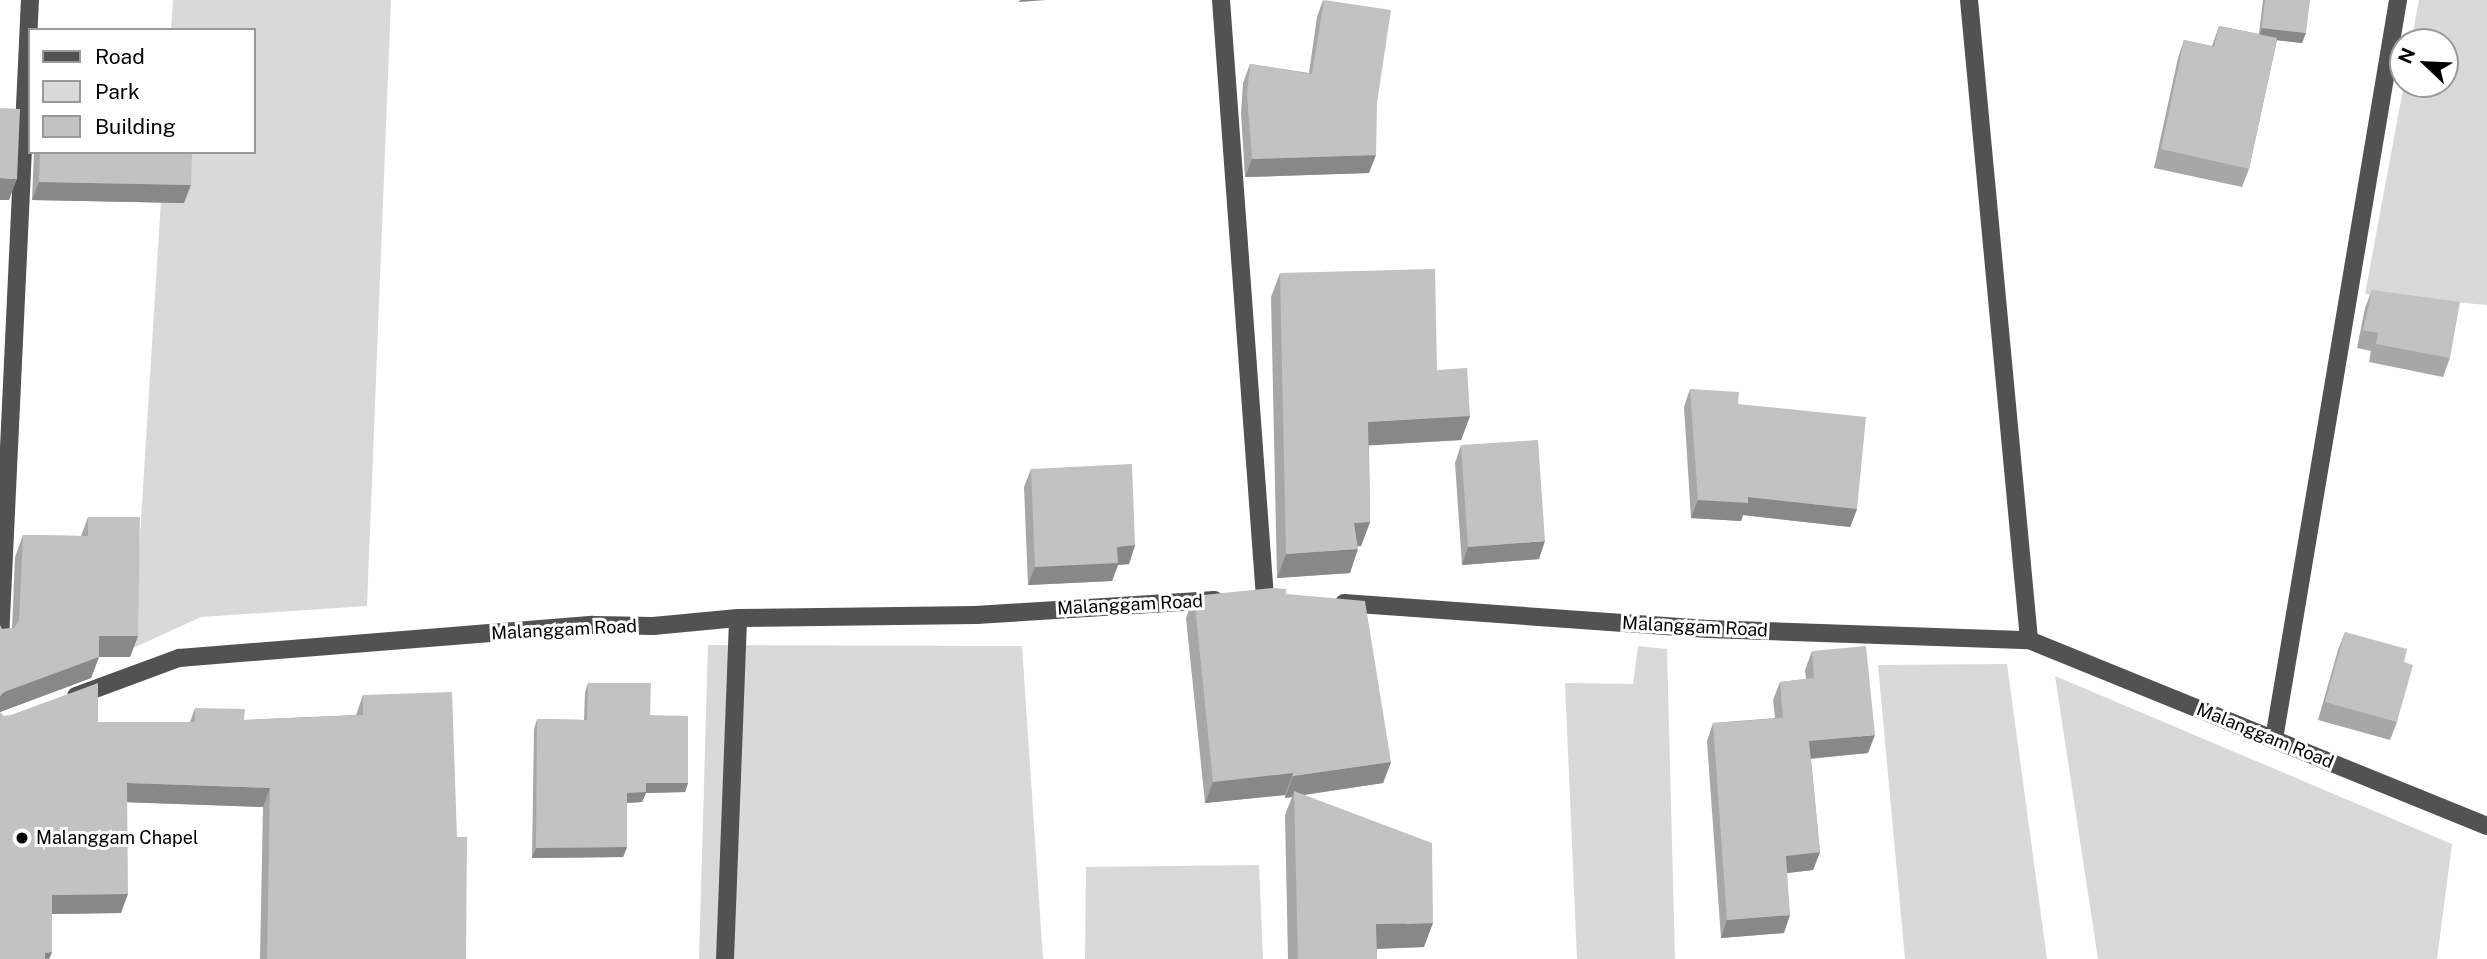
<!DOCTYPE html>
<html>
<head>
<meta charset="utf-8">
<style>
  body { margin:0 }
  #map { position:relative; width:2487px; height:959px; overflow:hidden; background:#fff; font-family:"Public Sans",sans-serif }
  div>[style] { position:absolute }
  .green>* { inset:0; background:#d9d9d9 }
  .minor>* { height:18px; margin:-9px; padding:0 9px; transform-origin:9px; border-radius:9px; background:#525252 }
  .wall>* { inset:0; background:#a7a7a7 }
  .shaded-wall>* { inset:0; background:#888 }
  .building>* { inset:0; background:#c2c2c2 }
  .dots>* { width:19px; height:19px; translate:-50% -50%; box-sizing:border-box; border:4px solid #fff; border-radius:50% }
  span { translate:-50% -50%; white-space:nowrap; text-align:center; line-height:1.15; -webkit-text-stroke:6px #fff; paint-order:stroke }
  .street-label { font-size:18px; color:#000 }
  .poi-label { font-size:18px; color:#000 }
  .left { translate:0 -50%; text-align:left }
  .legend { position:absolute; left:28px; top:28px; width:228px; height:126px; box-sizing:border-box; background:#fff; border:2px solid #999; margin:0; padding:9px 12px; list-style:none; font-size:21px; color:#000 }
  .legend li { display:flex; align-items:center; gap:14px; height:35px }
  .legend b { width:35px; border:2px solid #999 }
  .north { position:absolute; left:2389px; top:28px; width:70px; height:70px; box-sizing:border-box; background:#fff; border:2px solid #999; border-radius:50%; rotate:293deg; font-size:19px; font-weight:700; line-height:28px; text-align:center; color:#000 }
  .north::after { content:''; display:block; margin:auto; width:24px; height:32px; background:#000; clip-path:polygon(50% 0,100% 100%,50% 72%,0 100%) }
</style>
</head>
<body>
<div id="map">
  <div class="green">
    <i style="clip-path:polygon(173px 0,391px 0,367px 606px,201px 617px,133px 648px,164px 152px,254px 152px,254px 30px,171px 30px)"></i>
    <i style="clip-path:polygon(2419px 0,2487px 0,2487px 305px,2365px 294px,2404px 84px,2445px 84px,2445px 42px,2411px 42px)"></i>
    <i style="clip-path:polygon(708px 645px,1022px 646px,1043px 959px,699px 959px)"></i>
    <i style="clip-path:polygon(1638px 646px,1667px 649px,1675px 959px,1577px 959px,1565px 683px,1633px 684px)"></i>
    <i style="clip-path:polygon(2007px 664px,2047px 959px,1905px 959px,1878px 665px)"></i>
    <i style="clip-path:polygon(2055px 676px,2452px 844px,2437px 959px,2098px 959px)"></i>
    <i style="clip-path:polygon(1259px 865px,1263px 959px,1085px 959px,1086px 867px)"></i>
  </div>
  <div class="minor">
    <i style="left:1221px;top:0;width:600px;rotate:85.79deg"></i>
    <i style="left:1969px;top:0;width:643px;rotate:84.64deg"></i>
    <i style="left:1344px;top:603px;width:365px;rotate:4.1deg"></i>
    <i style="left:1708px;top:629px;width:321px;rotate:2deg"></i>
    <i style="left:2029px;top:640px;width:494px;rotate:22.1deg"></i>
    <i style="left:0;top:640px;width:641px;rotate:-87.32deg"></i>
    <i style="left:76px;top:696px;width:110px;rotate:-20.3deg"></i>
    <i style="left:179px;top:658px;width:415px;rotate:-4.6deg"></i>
    <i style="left:593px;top:625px;width:60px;rotate:1deg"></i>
    <i style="left:653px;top:626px;width:85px;rotate:-5.4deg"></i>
    <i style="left:738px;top:618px;width:238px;rotate:-0.7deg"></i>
    <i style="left:976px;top:615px;width:239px;rotate:-3.6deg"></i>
    <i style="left:2274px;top:739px;width:749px;rotate:-80.47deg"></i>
    <i style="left:725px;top:959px;width:341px;rotate:-87.8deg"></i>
  </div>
  <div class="wall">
    <i style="clip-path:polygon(1323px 0,1377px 103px,1369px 173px,1245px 177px,1241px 113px,1243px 83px,1250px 64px,1309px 73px,1317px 17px)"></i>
    <i style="clip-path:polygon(2263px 0,2310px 0,2302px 43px,2277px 40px,2249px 169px,2242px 187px,2154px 168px,2178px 58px,2184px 40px,2212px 46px,2219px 26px,2259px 34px)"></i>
    <i style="clip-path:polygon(34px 152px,192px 152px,184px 203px,32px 200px)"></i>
    <i style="clip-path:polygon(1280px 273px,1437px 370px,1470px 416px,1461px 440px,1369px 445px,1370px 522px,1361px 546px,1358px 546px,1350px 573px,1277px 578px,1271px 297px)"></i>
    <i style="clip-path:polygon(2372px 290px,2450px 358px,2443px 377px,2369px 362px,2371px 351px,2357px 348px,2365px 308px)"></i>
    <i style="clip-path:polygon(1690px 389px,1738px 404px,1857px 509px,1850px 527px,1743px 515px,1741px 521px,1691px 518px,1684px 407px)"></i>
    <i style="clip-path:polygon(1461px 445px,1539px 559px,1462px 565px,1455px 463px)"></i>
    <i style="clip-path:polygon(1031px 469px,1135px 545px,1129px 564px,1118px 565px,1112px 581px,1028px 585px,1024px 487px)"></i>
    <i style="clip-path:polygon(88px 517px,138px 636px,130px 657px,99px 657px,91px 678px,0 712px,2px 629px,12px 628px,15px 557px,23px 535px,81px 536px)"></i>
    <i style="clip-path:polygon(1286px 594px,1391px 762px,1383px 783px,1305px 795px,1424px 947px,1377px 949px,1377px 959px,1288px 959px,1285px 815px,1292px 797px,1285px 798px,1285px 795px,1205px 803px,1186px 618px,1194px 596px)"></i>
    <i style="clip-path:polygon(2345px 632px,2404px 662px,2397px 722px,2390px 740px,2318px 720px,2338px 650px)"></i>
    <i style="clip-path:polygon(1812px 651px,1868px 753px,1811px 759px,1820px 852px,1813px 870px,1787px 873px,1784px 933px,1721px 938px,1707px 741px,1713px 723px,1775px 718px,1773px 700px,1780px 682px,1806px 679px,1805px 670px)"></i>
    <i style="clip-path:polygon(588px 683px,650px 715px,688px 783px,685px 792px,646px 793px,642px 802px,627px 803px,627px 847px,623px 857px,532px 858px,534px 729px,537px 719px,584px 720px,585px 692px)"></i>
    <i style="clip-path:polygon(363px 695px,457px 837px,466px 959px,260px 959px,263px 807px,127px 802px,121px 913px,52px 914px,52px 952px,49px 959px,0 959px,4px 716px,98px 722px,190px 722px,195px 708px,244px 720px,356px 715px)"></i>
  </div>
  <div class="shaded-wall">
    <i style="clip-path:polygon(1020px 0,1046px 0,1019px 2px)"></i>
    <i style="clip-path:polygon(2262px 28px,2306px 33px,2302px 43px,2258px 38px)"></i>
    <i style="clip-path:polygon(1376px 155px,1369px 173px,1245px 177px,1252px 159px)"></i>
    <i style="clip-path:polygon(0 178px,17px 179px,9px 200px,0 200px)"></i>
    <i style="clip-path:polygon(39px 182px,191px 185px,184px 203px,32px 200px)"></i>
    <i style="clip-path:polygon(1470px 416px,1461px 440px,1360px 446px,1368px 422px)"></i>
    <i style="clip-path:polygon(1748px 497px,1857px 509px,1850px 527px,1743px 515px,1741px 521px,1691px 518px,1698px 500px)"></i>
    <i style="clip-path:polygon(1370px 522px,1361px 546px,1346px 547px,1354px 523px)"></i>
    <i style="clip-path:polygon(1545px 541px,1539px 559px,1462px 565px,1468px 547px)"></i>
    <i style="clip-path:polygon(1135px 545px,1129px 564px,1118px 565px,1112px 581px,1028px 585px,1035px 567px,1117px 547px)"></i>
    <i style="clip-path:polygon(1358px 549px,1350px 573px,1277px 578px,1286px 554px)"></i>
    <i style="clip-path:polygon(99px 636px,138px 636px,130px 657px,99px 657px,91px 678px,0 712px,0 696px,4px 692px)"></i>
    <i style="clip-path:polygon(1875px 735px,1868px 753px,1802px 759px,1809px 741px)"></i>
    <i style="clip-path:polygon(1391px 762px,1383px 783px,1294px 796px,1294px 791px,1292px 797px,1285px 798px,1293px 776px)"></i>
    <i style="clip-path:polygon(1293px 773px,1285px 795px,1205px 803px,1213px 782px)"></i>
    <i style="clip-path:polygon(127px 783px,270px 788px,263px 807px,120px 802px)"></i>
    <i style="clip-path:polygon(646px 783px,688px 783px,685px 792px,646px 793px,642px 802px,623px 803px,627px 793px)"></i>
    <i style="clip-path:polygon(627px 847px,623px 857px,532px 858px,536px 848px)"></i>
    <i style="clip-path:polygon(1820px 852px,1813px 870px,1779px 874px,1786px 856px)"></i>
    <i style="clip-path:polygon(128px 894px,121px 913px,45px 914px,52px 895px)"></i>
    <i style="clip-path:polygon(1790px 915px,1784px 933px,1721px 938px,1727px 920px)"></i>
    <i style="clip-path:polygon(1433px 923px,1424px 947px,1367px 949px,1376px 924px)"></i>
    <i style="clip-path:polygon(52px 952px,49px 959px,43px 959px,45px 953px)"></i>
  </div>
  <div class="building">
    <i style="clip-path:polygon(1324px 0,1391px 10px,1377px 103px,1376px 155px,1252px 159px,1247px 95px,1250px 64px,1312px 74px)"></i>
    <i style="clip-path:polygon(2265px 0,2310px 0,2306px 33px,2262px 28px)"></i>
    <i style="clip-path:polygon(2219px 26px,2277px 38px,2249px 169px,2161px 149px,2184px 40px,2214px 47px)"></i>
    <i style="clip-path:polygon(0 108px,20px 109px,17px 179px,0 178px)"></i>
    <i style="clip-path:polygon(40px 152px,192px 152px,191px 185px,39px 182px)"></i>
    <i style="clip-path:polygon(1435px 269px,1437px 370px,1467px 368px,1470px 416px,1368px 422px,1370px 522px,1354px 523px,1358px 549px,1286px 554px,1280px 273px)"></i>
    <i style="clip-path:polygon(2372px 290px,2460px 302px,2450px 358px,2376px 344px,2378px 333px,2363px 330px)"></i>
    <i style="clip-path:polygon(1690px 389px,1739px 392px,1738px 404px,1866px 417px,1857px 509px,1748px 497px,1748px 503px,1698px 500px)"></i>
    <i style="clip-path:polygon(1538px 440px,1545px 541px,1468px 547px,1461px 445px)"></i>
    <i style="clip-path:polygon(1132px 464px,1135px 545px,1117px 547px,1118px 563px,1035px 567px,1031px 469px)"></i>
    <i style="clip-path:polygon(88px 517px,140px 517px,138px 636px,99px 636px,99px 657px,4px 692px,0 696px,0 625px,2px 629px,14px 628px,19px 620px,23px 535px,88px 536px)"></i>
    <i style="clip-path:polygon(1273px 588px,1286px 589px,1286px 594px,1365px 601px,1391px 762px,1293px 776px,1293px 773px,1213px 782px,1194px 596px)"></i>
    <i style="clip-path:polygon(2345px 632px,2407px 649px,2404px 662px,2413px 665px,2397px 722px,2325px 702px)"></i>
    <i style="clip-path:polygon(1866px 646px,1875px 735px,1809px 741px,1820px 852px,1786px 856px,1790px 915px,1727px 920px,1713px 723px,1783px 718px,1780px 682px,1814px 678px,1812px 651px)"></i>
    <i style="clip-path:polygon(98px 683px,98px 722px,195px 722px,195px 708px,245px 709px,244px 720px,363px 715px,363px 695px,452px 692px,457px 837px,467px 837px,466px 959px,267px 959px,270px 788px,127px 783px,128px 894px,52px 895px,52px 952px,45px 953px,45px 959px,0 959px,0 712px,4px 716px,11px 715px)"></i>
    <i style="clip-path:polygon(588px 683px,651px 683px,650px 715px,688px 716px,688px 783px,646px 783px,646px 792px,627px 793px,627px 847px,536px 848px,537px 719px,587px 720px)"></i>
    <i style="clip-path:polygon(1294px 791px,1432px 843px,1433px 923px,1376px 924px,1377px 959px,1298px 959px)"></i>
  </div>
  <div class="dots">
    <i style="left:22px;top:838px;background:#000"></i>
  </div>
  <div class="street-label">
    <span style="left:1130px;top:605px;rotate:-3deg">Malanggam Road</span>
    <span style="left:1695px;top:627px;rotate:3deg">Malanggam Road</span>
    <span style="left:564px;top:630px;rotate:-3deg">Malanggam Road</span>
    <span style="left:2265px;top:736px;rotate:22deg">Malanggam Road</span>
  </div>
  <div class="poi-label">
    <span class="left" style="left:36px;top:838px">Malanggam Chapel</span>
  </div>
  <ul class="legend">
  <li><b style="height:9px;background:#525252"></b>Road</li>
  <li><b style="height:19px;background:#d9d9d9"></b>Park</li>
  <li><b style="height:19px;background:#c2c2c2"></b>Building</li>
  </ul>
  <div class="north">N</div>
</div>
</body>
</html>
